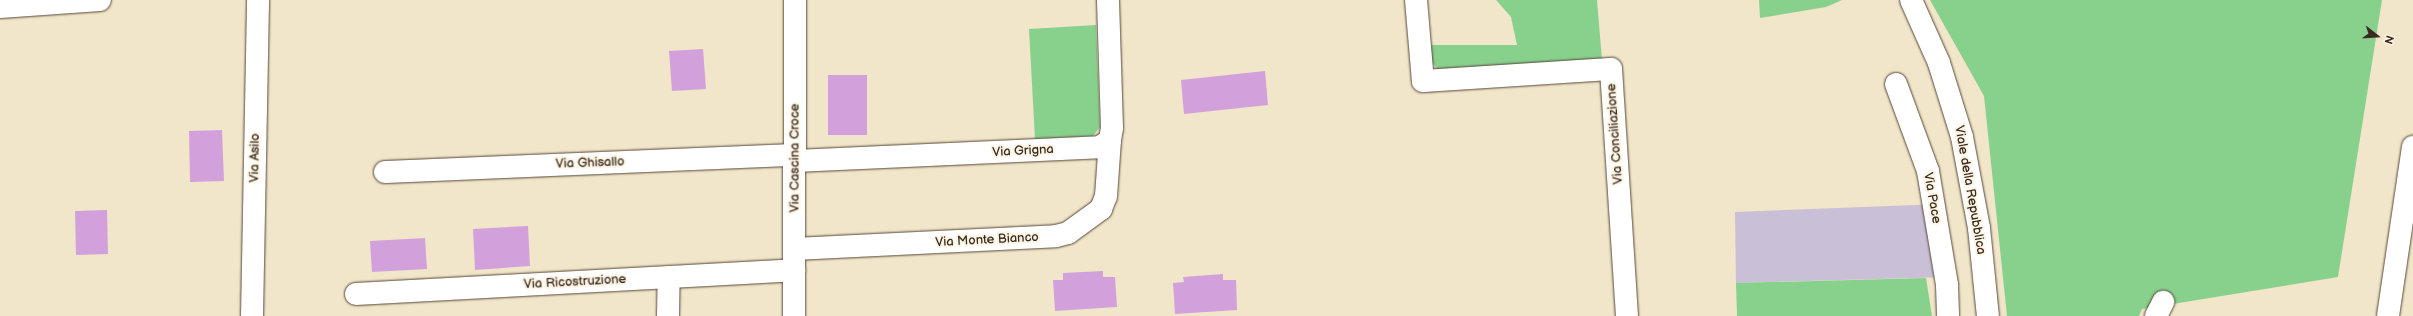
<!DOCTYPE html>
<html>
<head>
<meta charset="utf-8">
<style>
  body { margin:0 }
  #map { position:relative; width:2413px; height:316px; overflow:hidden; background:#f1e6c9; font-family:"Balsamiq Sans",sans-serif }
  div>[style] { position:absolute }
  .industrial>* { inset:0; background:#c9bfd7 }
  .green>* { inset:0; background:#88d18d }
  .building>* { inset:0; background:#d2a1db }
  .roads { filter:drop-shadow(0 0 1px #564638) drop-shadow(0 0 1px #564638) }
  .minor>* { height:22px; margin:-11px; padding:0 11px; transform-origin:11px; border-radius:11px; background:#fff }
  .highway>* { height:22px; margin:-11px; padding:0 11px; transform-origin:11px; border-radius:11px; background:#fff }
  span { translate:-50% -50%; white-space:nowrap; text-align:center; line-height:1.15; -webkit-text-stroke:4px #fcf5e5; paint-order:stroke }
  .street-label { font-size:13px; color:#3b2a1e }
  .north { position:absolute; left:2357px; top:16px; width:40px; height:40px; -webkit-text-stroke:3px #fcf5e5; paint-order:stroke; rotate:107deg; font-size:11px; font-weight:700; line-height:16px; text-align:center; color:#3b2a1e }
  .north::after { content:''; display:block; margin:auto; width:14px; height:18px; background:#3b2a1e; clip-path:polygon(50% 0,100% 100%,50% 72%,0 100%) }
</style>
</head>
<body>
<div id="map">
  <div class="industrial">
    <i style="clip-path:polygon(1942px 204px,1950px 277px,1736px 283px,1735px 212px)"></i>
  </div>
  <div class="green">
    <i style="clip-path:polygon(1496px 0,1597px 0,1602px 60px,1437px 69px,1432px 62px,1431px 45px,1517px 45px,1511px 17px)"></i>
    <i style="clip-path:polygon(1759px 0,1842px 0,1826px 7px,1760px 18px)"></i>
    <i style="clip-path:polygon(1930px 0,2382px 0,2338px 277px,2142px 309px,2139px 316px,2007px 316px,1984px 96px)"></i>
    <i style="clip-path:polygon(1096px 25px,1100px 127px,1093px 136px,1035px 139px,1029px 29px)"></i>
    <i style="clip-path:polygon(1926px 278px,1932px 316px,1737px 316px,1736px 283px)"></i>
  </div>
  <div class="building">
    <i style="clip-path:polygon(703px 49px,706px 89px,672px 91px,669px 51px)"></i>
    <i style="clip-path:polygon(1265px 71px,1268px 105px,1184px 114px,1181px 80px)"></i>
    <i style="clip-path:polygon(828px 75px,867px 75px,867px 135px,828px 135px)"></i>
    <i style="clip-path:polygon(222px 130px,224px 181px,190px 182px,189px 131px)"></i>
    <i style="clip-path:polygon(107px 210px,108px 254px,76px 255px,75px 211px)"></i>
    <i style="clip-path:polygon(528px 226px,530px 266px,475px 270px,473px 229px)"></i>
    <i style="clip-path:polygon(425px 238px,427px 269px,372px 272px,370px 241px)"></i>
    <i style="clip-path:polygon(1103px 271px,1103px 277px,1115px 277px,1117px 307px,1055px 311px,1053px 280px,1063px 280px,1063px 273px)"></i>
    <i style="clip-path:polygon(1223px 274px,1223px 280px,1236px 280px,1237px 310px,1175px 314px,1173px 283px,1184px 282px,1183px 277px)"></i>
  </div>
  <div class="roads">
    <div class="minor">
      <i style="left:1416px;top:0;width:81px;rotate:85.1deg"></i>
      <i style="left:1423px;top:81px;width:188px;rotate:-3.7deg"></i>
      <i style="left:1611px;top:69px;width:248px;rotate:86.3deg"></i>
      <i style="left:1911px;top:0;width:69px;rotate:66deg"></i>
      <i style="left:1939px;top:63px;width:77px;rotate:72.7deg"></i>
      <i style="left:1962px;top:137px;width:93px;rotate:79.4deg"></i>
      <i style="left:1979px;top:228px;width:88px;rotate:84.2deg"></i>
      <i style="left:0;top:7px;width:100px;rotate:-4deg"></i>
      <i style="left:1896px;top:84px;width:93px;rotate:69.8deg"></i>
      <i style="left:1928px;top:171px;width:116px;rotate:80.5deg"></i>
      <i style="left:1947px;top:285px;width:31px;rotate:88deg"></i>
      <i style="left:795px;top:161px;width:305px;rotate:-2.6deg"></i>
      <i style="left:1100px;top:147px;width:12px;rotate:-35deg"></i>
      <i style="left:1110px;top:140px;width:12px;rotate:-81deg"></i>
      <i style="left:1112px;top:128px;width:128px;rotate:-91.8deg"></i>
      <i style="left:385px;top:172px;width:410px;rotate:-2.4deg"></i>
      <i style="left:794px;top:249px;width:262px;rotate:-2.8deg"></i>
      <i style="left:1056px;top:236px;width:12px;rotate:-14deg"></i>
      <i style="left:1068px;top:233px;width:41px;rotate:-36deg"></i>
      <i style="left:1101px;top:209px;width:14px;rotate:-69deg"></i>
      <i style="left:1106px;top:196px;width:56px;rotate:-85.9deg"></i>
      <i style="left:356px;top:294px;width:439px;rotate:-3.1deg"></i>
      <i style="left:252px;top:316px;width:316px;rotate:-88.9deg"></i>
      <i style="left:668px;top:316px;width:39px;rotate:-89deg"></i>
      <i style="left:794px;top:316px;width:316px;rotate:-89.8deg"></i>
      <i style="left:2156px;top:316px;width:16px;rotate:-63deg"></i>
    </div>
    <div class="highway">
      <i style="left:2388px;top:316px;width:171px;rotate:-81.6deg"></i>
    </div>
  </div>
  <div class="street-label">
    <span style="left:1615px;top:134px;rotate:-94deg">Via Conciliazione</span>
    <span style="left:1023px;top:151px;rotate:-3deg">Via Grigna</span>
    <span style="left:255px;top:158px;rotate:-89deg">Via Asilo</span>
    <span style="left:795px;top:158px;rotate:-90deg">Via Cascina Croce</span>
    <span style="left:590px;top:163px;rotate:-2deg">Via Ghisallo</span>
    <span style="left:1970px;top:190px;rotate:80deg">Viale della Repubblica</span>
    <span style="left:1932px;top:198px;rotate:80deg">Via Pace</span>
    <span style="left:987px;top:240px;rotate:-3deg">Via Monte Bianco</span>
    <span style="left:575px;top:282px;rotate:-3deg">Via Ricostruzione</span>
  </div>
  <div class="north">N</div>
</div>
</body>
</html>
